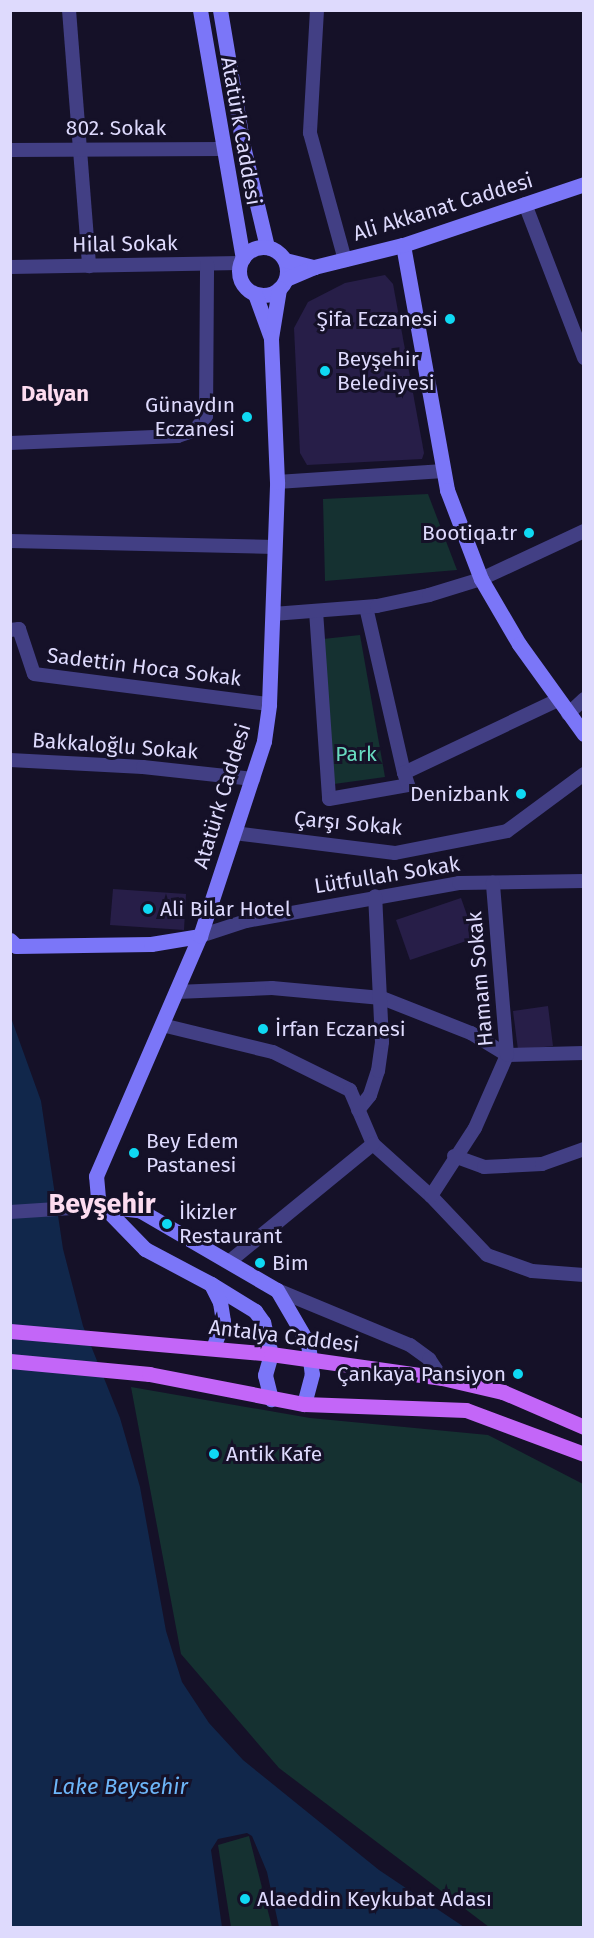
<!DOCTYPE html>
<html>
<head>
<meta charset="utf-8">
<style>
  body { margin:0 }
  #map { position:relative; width:594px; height:1938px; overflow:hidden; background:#151128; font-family:"Fira Sans",sans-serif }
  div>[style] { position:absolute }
  .green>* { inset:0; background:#153131 }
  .water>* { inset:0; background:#11274b }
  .building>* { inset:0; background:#271e48 }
  .street>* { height:14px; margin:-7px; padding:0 7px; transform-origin:7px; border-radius:7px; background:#423f84 }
  .secondary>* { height:15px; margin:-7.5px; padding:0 7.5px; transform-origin:7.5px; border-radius:7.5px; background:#7b76f8 }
  .secondary>.ring { margin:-7.5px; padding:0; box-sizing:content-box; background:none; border:15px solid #7b76f8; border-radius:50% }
  .primary>* { height:15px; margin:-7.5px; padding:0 7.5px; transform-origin:7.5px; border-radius:7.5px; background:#c366f8 }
  .dots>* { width:16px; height:16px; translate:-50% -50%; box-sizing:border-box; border:3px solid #151128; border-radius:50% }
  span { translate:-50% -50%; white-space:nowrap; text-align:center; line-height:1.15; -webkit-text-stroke:6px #151128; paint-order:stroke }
  .street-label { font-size:21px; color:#dedafd }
  .poi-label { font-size:21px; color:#dedafd }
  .right { translate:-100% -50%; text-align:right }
  .left { translate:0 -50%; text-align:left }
  .park-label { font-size:21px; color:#68dbc0 }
  .neighbourhood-label { font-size:22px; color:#fddcf0; font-weight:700 }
  .water-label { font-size:22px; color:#6db5f8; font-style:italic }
  .district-label { font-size:27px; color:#fddcf0; font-weight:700 }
  .frame { position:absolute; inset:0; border:12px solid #dedafd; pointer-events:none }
</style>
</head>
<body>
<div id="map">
  <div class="green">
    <i style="clip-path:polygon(428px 494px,457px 570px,325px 581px,323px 499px)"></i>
    <i style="clip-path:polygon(360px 635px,385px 777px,334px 784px,323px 639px)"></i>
    <i style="clip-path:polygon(131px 1387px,310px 1418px,488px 1435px,583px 1484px,583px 1927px,489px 1927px,279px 1768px,181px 1654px)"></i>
    <i style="clip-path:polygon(249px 1836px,272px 1927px,231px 1927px,218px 1845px)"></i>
  </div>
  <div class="water">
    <i style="clip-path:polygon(10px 1015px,41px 1101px,63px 1249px,83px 1326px,120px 1418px,140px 1487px,166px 1631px,182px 1682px,209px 1723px,243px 1760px,379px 1870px,464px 1927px,279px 1927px,267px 1872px,252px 1836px,247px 1833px,218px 1839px,211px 1850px,222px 1927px,11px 1927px)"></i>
  </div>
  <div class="building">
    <i style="clip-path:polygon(385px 275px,393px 284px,424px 453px,422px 459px,307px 465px,300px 453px,294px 328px,308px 302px,345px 283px)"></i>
    <i style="clip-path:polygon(113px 889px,186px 894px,184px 930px,110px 925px)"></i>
    <i style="clip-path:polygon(461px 898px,475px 938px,410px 960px,396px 920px)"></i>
    <i style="clip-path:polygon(548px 1006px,553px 1046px,518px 1050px,513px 1011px)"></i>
  </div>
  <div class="street">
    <i style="left:69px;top:10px;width:257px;rotate:85.5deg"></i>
    <i style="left:317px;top:10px;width:123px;rotate:93.3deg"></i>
    <i style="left:310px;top:133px;width:132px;rotate:74.6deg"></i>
    <i style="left:10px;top:150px;width:212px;rotate:-0.3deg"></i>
    <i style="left:525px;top:204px;width:165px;rotate:69deg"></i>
    <i style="left:10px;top:267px;width:230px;rotate:-1deg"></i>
    <i style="left:10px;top:443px;width:168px;rotate:-2.4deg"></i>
    <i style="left:178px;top:436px;width:18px;rotate:-19deg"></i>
    <i style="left:195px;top:430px;width:18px;rotate:-52deg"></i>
    <i style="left:206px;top:416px;width:152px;rotate:-89.6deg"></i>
    <i style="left:277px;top:482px;width:167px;rotate:-3.8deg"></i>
    <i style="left:10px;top:541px;width:265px;rotate:1.3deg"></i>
    <i style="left:366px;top:607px;width:170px;rotate:77.1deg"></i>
    <i style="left:404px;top:773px;width:170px;rotate:-25.4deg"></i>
    <i style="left:316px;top:611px;width:188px;rotate:86deg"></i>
    <i style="left:329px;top:799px;width:80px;rotate:-10deg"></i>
    <i style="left:408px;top:785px;width:13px;rotate:-108deg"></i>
    <i style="left:273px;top:614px;width:104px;rotate:-4.4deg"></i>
    <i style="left:377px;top:606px;width:53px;rotate:-11.9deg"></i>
    <i style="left:429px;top:595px;width:54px;rotate:-17.1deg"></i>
    <i style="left:481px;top:579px;width:114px;rotate:-25deg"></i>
    <i style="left:10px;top:630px;width:9px;rotate:-6deg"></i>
    <i style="left:19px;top:629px;width:47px;rotate:71.6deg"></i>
    <i style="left:34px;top:674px;width:237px;rotate:7.3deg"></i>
    <i style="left:568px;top:714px;width:22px;rotate:-43deg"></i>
    <i style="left:10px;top:760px;width:133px;rotate:3deg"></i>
    <i style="left:143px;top:767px;width:111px;rotate:6.2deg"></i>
    <i style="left:234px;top:833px;width:162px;rotate:7.1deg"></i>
    <i style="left:395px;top:853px;width:114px;rotate:-11.1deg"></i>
    <i style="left:507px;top:831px;width:96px;rotate:-36.5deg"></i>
    <i style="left:200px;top:936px;width:48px;rotate:-18.1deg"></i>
    <i style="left:246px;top:921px;width:216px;rotate:-10.1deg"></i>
    <i style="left:459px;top:883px;width:125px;rotate:-0.9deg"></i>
    <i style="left:176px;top:992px;width:96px;rotate:-2.4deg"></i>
    <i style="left:272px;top:988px;width:110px;rotate:5.2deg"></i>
    <i style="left:382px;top:998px;width:96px;rotate:21.5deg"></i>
    <i style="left:471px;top:1033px;width:42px;rotate:31.4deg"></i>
    <i style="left:507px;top:1055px;width:77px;rotate:-1.5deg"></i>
    <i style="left:162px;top:1025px;width:114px;rotate:13.7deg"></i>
    <i style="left:273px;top:1052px;width:86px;rotate:26.3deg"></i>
    <i style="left:350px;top:1090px;width:59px;rotate:66.9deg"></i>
    <i style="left:373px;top:1144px;width:78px;rotate:41.9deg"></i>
    <i style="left:431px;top:1196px;width:81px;rotate:46.5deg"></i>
    <i style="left:487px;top:1255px;width:48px;rotate:19.6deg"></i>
    <i style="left:532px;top:1271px;width:52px;rotate:4.4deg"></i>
    <i style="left:358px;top:1110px;width:19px;rotate:-51deg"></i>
    <i style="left:370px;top:1095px;width:25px;rotate:-72deg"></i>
    <i style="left:378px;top:1071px;width:29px;rotate:-82deg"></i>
    <i style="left:382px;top:1042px;width:146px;rotate:-92.7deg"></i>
    <i style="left:454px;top:1156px;width:32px;rotate:20deg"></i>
    <i style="left:484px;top:1167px;width:58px;rotate:-3deg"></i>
    <i style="left:542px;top:1164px;width:45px;rotate:-19.7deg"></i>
    <i style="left:431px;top:1196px;width:81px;rotate:-57.1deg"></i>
    <i style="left:475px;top:1128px;width:80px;rotate:-66.3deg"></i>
    <i style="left:507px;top:1055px;width:173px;rotate:-94.7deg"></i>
    <i style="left:10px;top:1212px;width:93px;rotate:-3.7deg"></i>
    <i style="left:230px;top:1261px;width:185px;rotate:-39.3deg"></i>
    <i style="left:277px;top:1290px;width:144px;rotate:22.5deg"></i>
    <i style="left:410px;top:1345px;width:24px;rotate:36deg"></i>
    <i style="left:429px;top:1359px;width:23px;rotate:56deg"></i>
  </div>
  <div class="secondary">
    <i style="left:200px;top:10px;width:252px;rotate:80.2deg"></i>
    <i style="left:220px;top:10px;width:138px;rotate:80.4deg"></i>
    <i style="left:243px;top:146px;width:104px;rotate:76.6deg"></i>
    <i style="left:403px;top:245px;width:249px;rotate:79.8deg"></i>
    <i style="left:447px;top:490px;width:95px;rotate:69.1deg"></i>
    <i style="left:481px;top:579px;width:75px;rotate:59.7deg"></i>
    <i style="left:519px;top:644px;width:111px;rotate:54.2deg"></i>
    <i class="ring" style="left:239px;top:247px;width:33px;height:33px"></i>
    <i style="left:285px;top:260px;width:30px;rotate:14deg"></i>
    <i style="left:314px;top:267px;width:30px;rotate:157deg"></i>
    <i style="left:314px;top:267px;width:92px;rotate:-13.9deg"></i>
    <i style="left:403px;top:245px;width:191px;rotate:-18.6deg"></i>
    <i style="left:255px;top:294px;width:47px;rotate:70deg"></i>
    <i style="left:271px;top:338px;width:50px;rotate:-80.7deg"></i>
    <i style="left:10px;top:940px;width:8px;rotate:45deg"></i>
    <i style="left:16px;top:946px;width:135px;rotate:-0.8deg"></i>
    <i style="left:151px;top:944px;width:50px;rotate:-9.3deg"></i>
    <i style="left:103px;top:1206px;width:38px;rotate:7deg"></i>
    <i style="left:141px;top:1211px;width:157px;rotate:30.2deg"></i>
    <i style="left:277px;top:1290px;width:61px;rotate:59.7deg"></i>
    <i style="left:308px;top:1343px;width:31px;rotate:83deg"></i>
    <i style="left:312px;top:1374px;width:31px;rotate:105deg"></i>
    <i style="left:211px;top:1284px;width:52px;rotate:31.5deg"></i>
    <i style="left:255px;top:1311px;width:14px;rotate:54deg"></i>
    <i style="left:263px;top:1322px;width:33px;rotate:76deg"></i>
    <i style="left:271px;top:1354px;width:22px;rotate:106deg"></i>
    <i style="left:265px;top:1375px;width:25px;rotate:76deg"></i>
    <i style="left:213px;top:1348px;width:29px;rotate:-70deg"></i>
    <i style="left:223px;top:1321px;width:19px;rotate:-99deg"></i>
    <i style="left:220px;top:1302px;width:20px;rotate:-117deg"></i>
    <i style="left:211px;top:1284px;width:75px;rotate:-152.1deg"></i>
    <i style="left:145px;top:1249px;width:60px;rotate:-134.3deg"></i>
    <i style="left:103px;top:1206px;width:9px;rotate:-122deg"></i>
    <i style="left:98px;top:1198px;width:22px;rotate:-95deg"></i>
    <i style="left:96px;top:1176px;width:262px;rotate:-66.6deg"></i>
    <i style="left:200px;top:936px;width:205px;rotate:-71.8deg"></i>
    <i style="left:264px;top:741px;width:37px;rotate:-82deg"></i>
    <i style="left:269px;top:704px;width:222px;rotate:-87.9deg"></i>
    <i style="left:277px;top:482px;width:144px;rotate:-92.4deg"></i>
  </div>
  <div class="primary">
    <i style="left:10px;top:1331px;width:262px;rotate:5deg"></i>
    <i style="left:271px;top:1354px;width:173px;rotate:8deg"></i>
    <i style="left:442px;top:1378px;width:63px;rotate:12.9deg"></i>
    <i style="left:503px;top:1392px;width:88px;rotate:23.4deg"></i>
    <i style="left:10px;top:1361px;width:140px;rotate:5.3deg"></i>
    <i style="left:149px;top:1374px;width:158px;rotate:11deg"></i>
    <i style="left:304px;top:1404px;width:162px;rotate:2.1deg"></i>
    <i style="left:466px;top:1410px;width:126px;rotate:20.4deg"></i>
  </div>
  <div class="dots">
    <i style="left:450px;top:319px;background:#0fd9f3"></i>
    <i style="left:325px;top:371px;background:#0fd9f3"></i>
    <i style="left:247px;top:417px;background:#0fd9f3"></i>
    <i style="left:529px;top:533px;background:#0fd9f3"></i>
    <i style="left:521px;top:794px;background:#0fd9f3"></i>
    <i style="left:148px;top:909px;background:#0fd9f3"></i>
    <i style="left:263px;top:1029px;background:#0fd9f3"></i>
    <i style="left:134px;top:1153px;background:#0fd9f3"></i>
    <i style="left:167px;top:1224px;background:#0fd9f3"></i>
    <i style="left:260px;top:1263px;background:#0fd9f3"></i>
    <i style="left:518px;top:1374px;background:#0fd9f3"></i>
    <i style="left:214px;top:1454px;background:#0fd9f3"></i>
    <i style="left:245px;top:1899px;background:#0fd9f3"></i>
  </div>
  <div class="street-label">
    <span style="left:116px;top:128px">802. Sokak</span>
    <span style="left:241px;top:131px;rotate:80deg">Atatürk Caddesi</span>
    <span style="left:443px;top:207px;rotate:-17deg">Ali Akkanat Caddesi</span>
    <span style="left:125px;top:244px;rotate:-1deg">Hilal Sokak</span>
    <span style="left:144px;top:667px;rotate:7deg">Sadettin Hoca Sokak</span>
    <span style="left:115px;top:746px;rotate:4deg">Bakkaloğlu Sokak</span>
    <span style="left:222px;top:796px;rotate:-73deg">Atatürk Caddesi</span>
    <span style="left:348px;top:823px;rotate:5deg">Çarşı Sokak</span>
    <span style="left:387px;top:875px;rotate:-9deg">Lütfullah Sokak</span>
    <span style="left:480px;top:979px;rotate:-95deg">Hamam Sokak</span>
    <span style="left:284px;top:1336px;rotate:7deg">Antalya Caddesi</span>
  </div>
  <div class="poi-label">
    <span class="right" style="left:438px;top:319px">Şifa Eczanesi</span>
    <span class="left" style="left:337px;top:371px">Beyşehir<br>Belediyesi</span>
    <span class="right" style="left:235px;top:417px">Günaydın<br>Eczanesi</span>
    <span class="right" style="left:517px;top:533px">Bootiqa.tr</span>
    <span class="right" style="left:509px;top:794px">Denizbank</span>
    <span class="left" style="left:160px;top:909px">Ali Bilar Hotel</span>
    <span class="left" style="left:275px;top:1029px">İrfan Eczanesi</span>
    <span class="left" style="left:146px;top:1153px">Bey Edem<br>Pastanesi</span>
    <span class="left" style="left:179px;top:1224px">İkizler<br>Restaurant</span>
    <span class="left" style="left:272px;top:1263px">Bim</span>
    <span class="right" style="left:506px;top:1374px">Çankaya Pansiyon</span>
    <span class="left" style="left:226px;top:1454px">Antik Kafe</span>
    <span class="left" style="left:257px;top:1899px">Alaeddin Keykubat Adası</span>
  </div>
  <div class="park-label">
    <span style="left:356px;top:754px">Park</span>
  </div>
  <div class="neighbourhood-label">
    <span style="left:55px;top:394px">Dalyan</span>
  </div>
  <div class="water-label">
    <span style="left:120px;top:1787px">Lake Beysehir</span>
  </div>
  <div class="district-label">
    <span style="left:102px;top:1205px">Beyşehir</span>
  </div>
  <div class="frame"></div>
</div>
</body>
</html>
